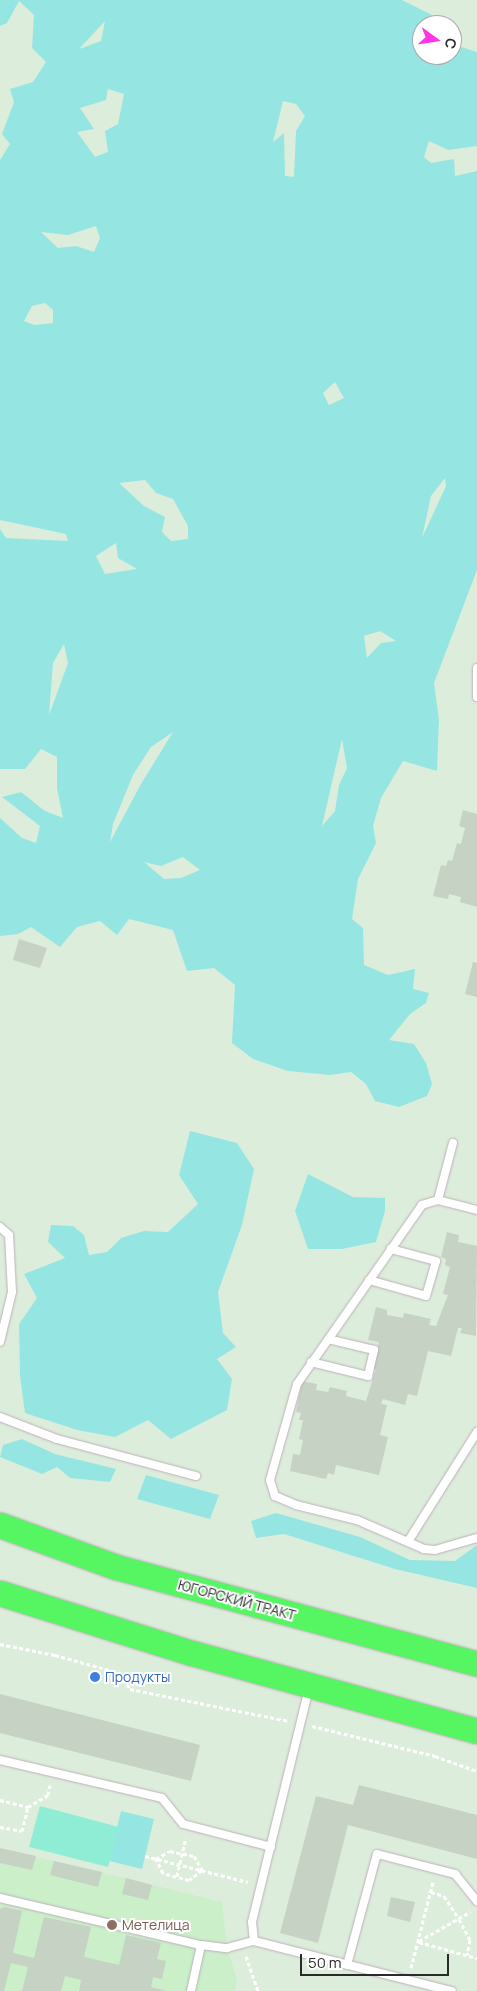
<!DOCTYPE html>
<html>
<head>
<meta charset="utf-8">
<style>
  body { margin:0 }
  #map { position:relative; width:477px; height:1991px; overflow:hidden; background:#ddeddb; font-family:Manrope,sans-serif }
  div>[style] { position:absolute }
  .education>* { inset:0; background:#caefc9 }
  .green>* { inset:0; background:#95e6e3 }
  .pitch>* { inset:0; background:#90edd5 }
  .building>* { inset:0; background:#c5d2c4 }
  .path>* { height:3px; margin-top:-1.5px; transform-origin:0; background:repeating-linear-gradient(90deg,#fff 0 4px,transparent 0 6.5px) }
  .roads { filter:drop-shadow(0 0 1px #beafbc) drop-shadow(0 0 1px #beafbc) }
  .lane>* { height:8px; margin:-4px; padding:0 4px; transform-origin:4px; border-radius:4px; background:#fff }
  .primary>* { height:25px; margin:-12.5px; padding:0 12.5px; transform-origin:12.5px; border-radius:12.5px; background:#56f662 }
  .dots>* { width:14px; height:14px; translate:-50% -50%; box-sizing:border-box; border:2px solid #fff; border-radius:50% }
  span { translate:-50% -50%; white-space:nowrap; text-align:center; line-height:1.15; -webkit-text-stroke:4px #fff; paint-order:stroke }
  .street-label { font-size:14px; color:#2a2a2a }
  .shop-label { font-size:14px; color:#366cbe }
  .left { translate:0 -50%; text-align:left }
  .education-label { font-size:14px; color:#785e54 }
  .north { position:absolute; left:412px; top:15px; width:50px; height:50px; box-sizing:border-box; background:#fff; border:1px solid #aaa; border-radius:50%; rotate:104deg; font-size:14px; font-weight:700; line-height:20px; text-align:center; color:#2a2a2a }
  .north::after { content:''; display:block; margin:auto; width:18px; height:22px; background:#ff35e6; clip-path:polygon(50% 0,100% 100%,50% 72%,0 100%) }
  .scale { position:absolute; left:300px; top:1954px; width:149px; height:22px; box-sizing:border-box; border:2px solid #2a2a2a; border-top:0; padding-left:6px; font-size:15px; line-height:18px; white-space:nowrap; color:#2a2a2a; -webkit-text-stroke:4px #fff; paint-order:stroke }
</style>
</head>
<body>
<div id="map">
  <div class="education">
    <i style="clip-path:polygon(0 1848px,222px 1902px,227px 1948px,237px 1980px,235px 1991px,0 1991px)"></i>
  </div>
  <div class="green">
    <i style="clip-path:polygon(evenodd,0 0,402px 0,440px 19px,443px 25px,422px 25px,422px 55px,452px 55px,452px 44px,477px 52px,477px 146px,448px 150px,429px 141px,424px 157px,431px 163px,454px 159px,455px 176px,477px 171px,477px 570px,434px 683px,439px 720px,437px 771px,403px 761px,381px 798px,373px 826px,376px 843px,358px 879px,352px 919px,363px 928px,364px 965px,388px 975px,415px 969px,413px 989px,429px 993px,426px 1003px,410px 1014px,389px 1040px,414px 1044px,426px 1063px,432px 1084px,427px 1096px,399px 1107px,375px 1101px,366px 1084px,351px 1072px,330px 1075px,288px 1071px,253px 1059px,232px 1043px,235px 985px,214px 968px,187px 971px,173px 930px,129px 919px,117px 935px,100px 921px,77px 927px,60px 947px,31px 927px,18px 934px,0 936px,0 818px,22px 838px,36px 843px,40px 826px,2px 797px,21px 792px,45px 811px,63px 818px,57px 788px,57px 757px,41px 749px,25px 769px,0 769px,0 529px,6px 538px,68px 541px,66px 534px,0 520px,0 160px,10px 144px,2px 134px,14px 102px,10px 89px,33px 82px,46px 62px,32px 48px,34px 15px,19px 1px,7px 23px,0 26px,0 0,105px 21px,101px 41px,79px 49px,105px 21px,0 0,108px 89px,124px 94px,118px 124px,105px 131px,108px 152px,95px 157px,77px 132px,94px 129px,80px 108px,106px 100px,108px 89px,0 0,283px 101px,296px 104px,305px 116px,296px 131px,294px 177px,285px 176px,284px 133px,273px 142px,283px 101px,0 0,96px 226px,100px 238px,94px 252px,76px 246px,58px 248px,41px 232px,68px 235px,96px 226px,0 0,45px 303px,53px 310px,53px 323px,34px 325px,24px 321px,32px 306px,45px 303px,0 0,335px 382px,344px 398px,329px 405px,323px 393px,335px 382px,0 0,445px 478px,446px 486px,422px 538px,431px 496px,445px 478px,0 0,145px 480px,156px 493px,173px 499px,188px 526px,188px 539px,171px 541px,162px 532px,165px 517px,144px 506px,119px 483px,145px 480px,0 0,116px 543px,118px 558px,137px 569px,105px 574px,96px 556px,116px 543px,0 0,380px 631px,396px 641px,381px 643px,367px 658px,364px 636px,380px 631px,0 0,64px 644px,68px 663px,49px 715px,53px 663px,64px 644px,0 0,173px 732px,141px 784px,110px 842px,113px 824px,133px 775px,151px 747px,173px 732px,0 0,342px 739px,347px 768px,339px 785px,335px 811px,322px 826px,342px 739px,0 0,183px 857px,200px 870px,181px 878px,164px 879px,144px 862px,161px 866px,183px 857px)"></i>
    <i style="clip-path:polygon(190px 1131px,237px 1143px,254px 1169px,242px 1225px,218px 1292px,223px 1333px,236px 1347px,217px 1359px,232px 1379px,227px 1410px,171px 1439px,148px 1420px,115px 1437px,77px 1430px,25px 1413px,20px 1376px,19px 1324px,37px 1298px,24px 1274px,65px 1258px,48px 1242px,51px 1225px,73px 1226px,84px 1235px,89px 1255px,107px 1252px,121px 1238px,144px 1231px,168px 1232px,198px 1204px,179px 1175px)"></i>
    <i style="clip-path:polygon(308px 1174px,353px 1197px,385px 1198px,385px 1211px,376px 1242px,342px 1249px,308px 1249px,295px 1211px)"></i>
    <i style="clip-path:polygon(22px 1439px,55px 1454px,116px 1469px,110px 1482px,70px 1478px,57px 1467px,42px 1474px,0 1457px,3px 1445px)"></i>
    <i style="clip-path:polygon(146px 1475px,219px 1495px,210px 1519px,137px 1499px)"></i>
    <i style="clip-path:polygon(276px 1513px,360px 1537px,410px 1560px,455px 1561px,477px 1545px,477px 1588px,395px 1569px,284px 1534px,256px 1538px,251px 1521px)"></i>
    <i style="clip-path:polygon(121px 1811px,154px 1819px,142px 1869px,109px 1861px)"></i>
  </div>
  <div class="pitch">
    <i style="clip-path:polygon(40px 1806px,119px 1827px,108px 1867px,29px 1847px)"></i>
  </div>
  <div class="building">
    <i style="clip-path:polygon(463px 810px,477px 814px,477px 907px,460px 902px,461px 897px,449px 894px,448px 899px,433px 896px,441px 865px,446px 866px,448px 860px,452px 861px,457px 843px,461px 844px,465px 828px,459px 826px)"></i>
    <i style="clip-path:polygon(19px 939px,47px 948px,40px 968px,13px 960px)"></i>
    <i style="clip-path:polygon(473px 962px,477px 963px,477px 997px,465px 994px)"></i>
    <i style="clip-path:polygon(447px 1232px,459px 1235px,458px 1242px,477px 1246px,476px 1336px,460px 1333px,462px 1328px,458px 1328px,451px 1356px,428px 1351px,417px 1396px,408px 1394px,405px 1405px,383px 1399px,381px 1404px,387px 1405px,380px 1435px,388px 1437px,379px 1475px,336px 1465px,334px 1475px,328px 1473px,326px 1479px,290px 1471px,293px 1454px,300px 1455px,303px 1440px,299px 1439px,303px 1420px,299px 1420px,301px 1413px,296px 1412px,302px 1381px,317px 1384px,316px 1390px,328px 1392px,330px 1387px,347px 1391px,346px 1396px,366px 1401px,376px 1369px,373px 1369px,379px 1342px,368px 1340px,376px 1307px,387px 1310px,387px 1315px,403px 1318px,404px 1313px,431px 1319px,429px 1325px,436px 1326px,448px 1295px,443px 1294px,450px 1267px,445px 1265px,446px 1259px,441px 1257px)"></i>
    <i style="clip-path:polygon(0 1694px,200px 1745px,191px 1781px,0 1733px)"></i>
    <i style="clip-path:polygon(359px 1785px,477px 1815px,477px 1859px,348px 1825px,318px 1943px,280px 1933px,316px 1796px,353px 1805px)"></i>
    <i style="clip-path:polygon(0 1848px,36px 1856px,32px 1870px,0 1863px)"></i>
    <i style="clip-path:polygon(54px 1861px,102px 1872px,98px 1887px,50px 1875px)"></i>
    <i style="clip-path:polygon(126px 1878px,152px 1885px,148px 1900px,122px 1894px)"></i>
    <i style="clip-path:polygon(391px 1897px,415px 1902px,410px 1922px,387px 1916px)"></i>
    <i style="clip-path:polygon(4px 1907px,22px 1911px,13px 1953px,34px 1958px,44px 1917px,91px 1927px,84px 1957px,119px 1965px,126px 1935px,161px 1943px,157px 1959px,166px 1961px,162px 1979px,153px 1977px,151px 1987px,166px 1991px,79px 1991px,81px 1980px,65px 1976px,61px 1991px,22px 1991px,28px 1967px,11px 1963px,4px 1991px,0 1991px,0 1909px)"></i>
  </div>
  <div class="path">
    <i style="left:0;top:1644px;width:56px;rotate:11.3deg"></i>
    <i style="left:55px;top:1655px;width:67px;rotate:15.5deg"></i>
    <i style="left:120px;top:1673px;width:19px;rotate:58deg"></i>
    <i style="left:130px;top:1689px;width:162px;rotate:11.4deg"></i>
    <i style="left:312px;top:1726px;width:127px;rotate:13.7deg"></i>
    <i style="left:435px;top:1756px;width:45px;rotate:19.7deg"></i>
    <i style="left:0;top:1800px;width:29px;rotate:14deg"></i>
    <i style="left:0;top:1827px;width:22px;rotate:10deg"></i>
    <i style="left:22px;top:1831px;width:25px;rotate:-76deg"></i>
    <i style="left:28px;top:1807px;width:23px;rotate:-31deg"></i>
    <i style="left:48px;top:1795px;width:10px;rotate:-79deg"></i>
    <i style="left:170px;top:1851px;width:25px;rotate:12deg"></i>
    <i style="left:194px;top:1856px;width:16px;rotate:60deg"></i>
    <i style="left:202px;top:1870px;width:16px;rotate:142deg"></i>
    <i style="left:189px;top:1880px;width:27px;rotate:-165deg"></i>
    <i style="left:163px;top:1873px;width:16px;rotate:-117deg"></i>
    <i style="left:156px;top:1859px;width:16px;rotate:-30deg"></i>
    <i style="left:145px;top:1856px;width:106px;rotate:14.2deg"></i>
    <i style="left:177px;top:1876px;width:39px;rotate:-77deg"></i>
    <i style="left:431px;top:1892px;width:14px;rotate:17deg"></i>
    <i style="left:444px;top:1896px;width:27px;rotate:57deg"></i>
    <i style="left:459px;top:1919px;width:24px;rotate:62deg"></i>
    <i style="left:470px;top:1940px;width:15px;rotate:101deg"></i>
    <i style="left:419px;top:1941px;width:59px;rotate:-29.6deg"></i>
    <i style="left:419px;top:1942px;width:60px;rotate:15.4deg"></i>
    <i style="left:246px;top:1956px;width:37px;rotate:71deg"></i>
    <i style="left:411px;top:1968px;width:89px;rotate:-75.7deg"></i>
  </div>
  <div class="roads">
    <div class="lane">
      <i style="left:477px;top:668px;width:29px;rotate:90deg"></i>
      <i style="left:438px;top:1200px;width:59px;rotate:-75.3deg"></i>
      <i style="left:477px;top:1210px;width:40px;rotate:-165.6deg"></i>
      <i style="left:438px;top:1200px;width:17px;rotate:163deg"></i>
      <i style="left:422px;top:1205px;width:218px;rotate:124.9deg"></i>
      <i style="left:297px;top:1384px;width:100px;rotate:105.7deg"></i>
      <i style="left:270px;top:1480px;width:17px;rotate:73deg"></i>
      <i style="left:275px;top:1496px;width:23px;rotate:23deg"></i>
      <i style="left:296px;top:1505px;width:63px;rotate:13.8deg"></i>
      <i style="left:357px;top:1520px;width:73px;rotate:23.4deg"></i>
      <i style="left:424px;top:1549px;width:11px;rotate:5deg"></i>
      <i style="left:435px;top:1550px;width:44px;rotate:-15.9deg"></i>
      <i style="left:0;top:1227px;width:12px;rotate:42deg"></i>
      <i style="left:9px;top:1235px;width:57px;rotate:87deg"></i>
      <i style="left:12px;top:1292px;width:51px;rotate:103.5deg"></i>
      <i style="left:369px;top:1280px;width:59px;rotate:15.7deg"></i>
      <i style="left:426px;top:1296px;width:36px;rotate:-74deg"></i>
      <i style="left:436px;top:1261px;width:47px;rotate:-165.1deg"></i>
      <i style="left:311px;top:1362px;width:59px;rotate:13.8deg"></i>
      <i style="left:368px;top:1376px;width:27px;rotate:-77deg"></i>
      <i style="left:374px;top:1350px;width:47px;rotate:-166.6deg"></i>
      <i style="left:0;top:1417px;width:61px;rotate:21.1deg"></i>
      <i style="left:57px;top:1439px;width:144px;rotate:14.9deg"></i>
      <i style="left:409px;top:1540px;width:128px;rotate:-57.8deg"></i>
      <i style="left:0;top:1760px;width:166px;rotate:13.2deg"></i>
      <i style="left:162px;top:1798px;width:33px;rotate:51deg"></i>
      <i style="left:183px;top:1824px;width:91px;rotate:14.6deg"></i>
      <i style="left:0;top:1898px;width:206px;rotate:13.2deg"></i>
      <i style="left:201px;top:1945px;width:26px;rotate:7deg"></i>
      <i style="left:227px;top:1948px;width:28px;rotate:-15deg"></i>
      <i style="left:254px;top:1941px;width:204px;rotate:14.2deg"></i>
      <i style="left:254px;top:1941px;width:19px;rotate:-96deg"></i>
      <i style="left:252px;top:1922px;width:241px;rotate:-76.3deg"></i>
      <i style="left:347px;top:1965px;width:115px;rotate:-74.9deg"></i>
      <i style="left:377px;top:1854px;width:81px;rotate:14.4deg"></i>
      <i style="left:455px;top:1874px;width:35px;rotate:51deg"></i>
      <i style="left:191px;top:1991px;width:47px;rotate:-77.7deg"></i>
    </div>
    <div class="primary">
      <i style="left:0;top:1525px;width:123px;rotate:19.9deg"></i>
      <i style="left:116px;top:1567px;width:374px;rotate:15deg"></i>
      <i style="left:0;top:1593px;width:201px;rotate:17.4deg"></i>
      <i style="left:192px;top:1653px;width:295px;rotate:15.3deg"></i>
    </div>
  </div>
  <div class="dots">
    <i style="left:95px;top:1677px;background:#3f7fe0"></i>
    <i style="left:112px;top:1925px;background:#8d6e63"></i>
  </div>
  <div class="street-label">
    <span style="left:237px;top:1600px;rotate:15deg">ЮГОРСКИЙ ТРАКТ</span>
  </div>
  <div class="shop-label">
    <span class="left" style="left:105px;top:1677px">Продукты</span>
  </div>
  <div class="education-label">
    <span class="left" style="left:122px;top:1925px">Метелица</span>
  </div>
  <div class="north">С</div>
  <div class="scale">50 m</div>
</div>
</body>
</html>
